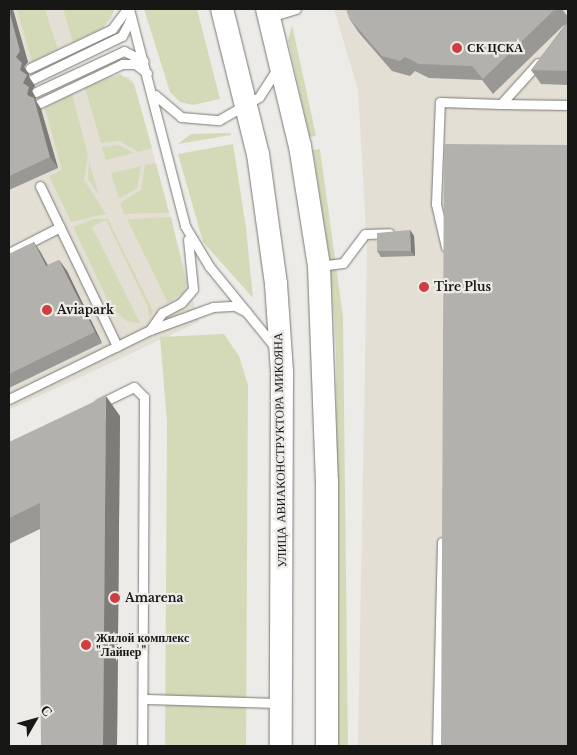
<!DOCTYPE html>
<html>
<head>
<meta charset="utf-8">
<style>
  body { margin:0 }
  #map { position:relative; width:577px; height:755px; overflow:hidden; background:#edebe7; font-family:"Libre Baskerville",serif }
  div>[style] { position:absolute }
  .built>* { inset:0; background:#e4dfd4 }
  .green>* { inset:0; background:#d4dab8 }
  .roads { filter:drop-shadow(0 0 1px #797874) drop-shadow(0 0 1px #797874) }
  .service>* { height:9px; margin:-4.5px; padding:0 4.5px; transform-origin:4.5px; border-radius:4.5px; background:#fff }
  .tertiary>* { height:22px; margin:-11px; padding:0 11px; transform-origin:11px; border-radius:11px; background:#fff }
  .wall>* { inset:0; background:#9a9895 }
  .shaded-wall>* { inset:0; background:#7d7c79 }
  .building>* { inset:0; background:#b3b1ad }
  .dots>* { width:14px; height:14px; translate:-50% -50%; box-sizing:border-box; border:2px solid #edebe7; border-radius:50% }
  span { translate:-50% -50%; white-space:nowrap; text-align:center; line-height:1.15; -webkit-text-stroke:4.5px #edebe7; paint-order:stroke }
  .poi-label { font-size:12px; color:#171715; font-weight:700 }
  .left { translate:0 -50%; text-align:left }
  .street-label { font-size:12px; color:#171715 }
  .frame { position:absolute; inset:0; border:10px solid #171715; pointer-events:none }
  .north { position:absolute; left:10px; top:695px; width:50px; height:50px; -webkit-text-stroke:4px #edebe7; paint-order:stroke; rotate:52deg; font-size:14px; font-weight:700; line-height:20px; text-align:center; color:#171715 }
  .north::after { content:''; display:block; margin:auto; width:18px; height:22px; background:#171715; clip-path:polygon(50% 0,100% 100%,50% 72%,0 100%) }
</style>
</head>
<body>
<div id="map">
  <div class="built">
    <i style="clip-path:polygon(9px 9px,113px 9px,112px 18px,103px 28px,29px 63px,30px 68px,42px 109px,110px 76px,129px 77px,134px 84px,199px 322px,9px 410px)"></i>
    <i style="clip-path:polygon(334px 9px,568px 9px,568px 746px,358px 746px,367px 249px,358px 90px)"></i>
  </div>
  <div class="green">
    <i style="clip-path:polygon(17px 9px,45px 9px,58px 49px,32px 62px)"></i>
    <i style="clip-path:polygon(63px 9px,113px 9px,114px 11px,103px 28px,73px 42px)"></i>
    <i style="clip-path:polygon(144px 9px,197px 9px,220px 99px,193px 105px,180px 102px,170px 92px)"></i>
    <i style="clip-path:polygon(292px 25px,316px 136px,310px 137px,288px 40px)"></i>
    <i style="clip-path:polygon(120px 74px,134px 84px,152px 148px,138px 152px,120px 141px,101px 143px,85px 88px)"></i>
    <i style="clip-path:polygon(72px 94px,88px 155px,84px 180px,106px 214px,71px 222px,49px 176px,62px 170px,45px 108px)"></i>
    <i style="clip-path:polygon(231px 133px,231px 135px,178px 144px,191px 134px)"></i>
    <i style="clip-path:polygon(233px 144px,246px 228px,253px 298px,203px 242px,178px 154px)"></i>
    <i style="clip-path:polygon(119px 145px,134px 153px,106px 160px,102px 147px)"></i>
    <i style="clip-path:polygon(320px 149px,343px 317px,348px 746px,338px 746px,336px 353px,330px 260px,313px 150px)"></i>
    <i style="clip-path:polygon(89px 161px,94px 179px,99px 195px,88px 179px)"></i>
    <i style="clip-path:polygon(156px 163px,169px 213px,124px 214px,120px 203px,141px 190px,145px 165px)"></i>
    <i style="clip-path:polygon(141px 166px,137px 188px,119px 199px,111px 173px)"></i>
    <i style="clip-path:polygon(171px 217px,186px 282px,184px 292px,168px 303px,127px 219px)"></i>
    <i style="clip-path:polygon(93px 219px,108px 219px,153px 311px,149px 321px,148px 307px,106px 220px,92px 227px,140px 323px,127px 321px,112px 309px,73px 227px)"></i>
    <i style="clip-path:polygon(224px 334px,239px 356px,248px 385px,246px 746px,165px 746px,167px 422px,160px 337px)"></i>
  </div>
  <div class="roads">
    <div class="service">
      <i style="left:129px;top:9px;width:224px;rotate:75.5deg"></i>
      <i style="left:185px;top:226px;width:47px;rotate:59deg"></i>
      <i style="left:209px;top:266px;width:103px;rotate:50.9deg"></i>
      <i style="left:270px;top:17px;width:27px;rotate:-17deg"></i>
      <i style="left:538px;top:63px;width:55px;rotate:132.1deg"></i>
      <i style="left:501px;top:104px;width:67px;rotate:0.9deg"></i>
      <i style="left:30px;top:68px;width:91px;rotate:-25.4deg"></i>
      <i style="left:112px;top:29px;width:25px;rotate:-53deg"></i>
      <i style="left:33px;top:79px;width:99px;rotate:-25.8deg"></i>
      <i style="left:122px;top:36px;width:20px;rotate:-63deg"></i>
      <i style="left:36px;top:92px;width:97px;rotate:-25deg"></i>
      <i style="left:124px;top:51px;width:22px;rotate:27deg"></i>
      <i style="left:155px;top:95px;width:34px;rotate:40deg"></i>
      <i style="left:181px;top:117px;width:38px;rotate:5deg"></i>
      <i style="left:219px;top:120px;width:46px;rotate:-29.9deg"></i>
      <i style="left:259px;top:97px;width:33px;rotate:-57deg"></i>
      <i style="left:40px;top:103px;width:91px;rotate:-25.4deg"></i>
      <i style="left:122px;top:64px;width:13px"></i>
      <i style="left:135px;top:64px;width:15px;rotate:37deg"></i>
      <i style="left:40px;top:186px;width:178px;rotate:64.3deg"></i>
      <i style="left:446px;top:247px;width:44px;rotate:-103.1deg"></i>
      <i style="left:436px;top:204px;width:102px;rotate:-87.8deg"></i>
      <i style="left:440px;top:102px;width:61px;rotate:1.9deg"></i>
      <i style="left:9px;top:253px;width:57px;rotate:-27deg"></i>
      <i style="left:319px;top:266px;width:24px;rotate:-7deg"></i>
      <i style="left:343px;top:263px;width:36px;rotate:-53deg"></i>
      <i style="left:365px;top:234px;width:24px;rotate:-2deg"></i>
      <i style="left:150px;top:330px;width:21px;rotate:-55deg"></i>
      <i style="left:162px;top:313px;width:21px;rotate:-28deg"></i>
      <i style="left:181px;top:303px;width:18px;rotate:-49deg"></i>
      <i style="left:193px;top:289px;width:50px;rotate:-95.7deg"></i>
      <i style="left:9px;top:399px;width:157px;rotate:-26.1deg"></i>
      <i style="left:150px;top:330px;width:67px;rotate:-20.1deg"></i>
      <i style="left:213px;top:307px;width:22px;rotate:-3deg"></i>
      <i style="left:235px;top:306px;width:13px;rotate:27deg"></i>
      <i style="left:99px;top:404px;width:39px;rotate:-26deg"></i>
      <i style="left:134px;top:387px;width:14px;rotate:45deg"></i>
      <i style="left:144px;top:397px;width:349px;rotate:90.3deg"></i>
      <i style="left:143px;top:699px;width:138px;rotate:1.7deg"></i>
      <i style="left:437px;top:746px;width:204px;rotate:-88.6deg"></i>
    </div>
    <div class="tertiary">
      <i style="left:222px;top:9px;width:149px;rotate:76.1deg"></i>
      <i style="left:258px;top:154px;width:131px;rotate:82.1deg"></i>
      <i style="left:276px;top:284px;width:88px;rotate:86.1deg"></i>
      <i style="left:282px;top:372px;width:374px;rotate:90.2deg"></i>
      <i style="left:267px;top:9px;width:141px;rotate:76.5deg"></i>
      <i style="left:300px;top:146px;width:121px;rotate:81deg"></i>
      <i style="left:319px;top:266px;width:215px;rotate:87.9deg"></i>
      <i style="left:327px;top:481px;width:265px;rotate:90deg"></i>
    </div>
  </div>
  <div class="wall">
    <i style="clip-path:polygon(9px 9px,28px 62px,24px 67px,29px 74px,29px 77px,35px 86px,32px 91px,36px 98px,36px 101px,41px 109px,58px 168px,9px 190px)"></i>
    <i style="clip-path:polygon(562px 9px,568px 17px,568px 85px,541px 84px,531px 70px,565px 25px,563px 26px,493px 94px,482px 80px,429px 78px,415px 71px,410px 76px,392px 71px,359px 33px,349px 18px)"></i>
    <i style="clip-path:polygon(410px 230px,414px 236px,415px 256px,381px 257px,377px 251px)"></i>
    <i style="clip-path:polygon(34px 242px,41px 253px,48px 265px,59px 260px,67px 271px,102px 343px,9px 388px,9px 254px)"></i>
    <i style="clip-path:polygon(120px 416px,117px 746px,41px 746px,40px 529px,9px 544px,9px 442px)"></i>
  </div>
  <div class="shaded-wall">
    <i style="clip-path:polygon(9px 9px,13px 9px,28px 62px,24px 67px,29px 74px,29px 77px,35px 86px,32px 91px,36px 98px,36px 101px,41px 109px,58px 168px,50px 157px,23px 83px,16px 57px)"></i>
    <i style="clip-path:polygon(410px 230px,414px 236px,415px 256px,411px 251px)"></i>
    <i style="clip-path:polygon(34px 242px,41px 253px,53px 277px,46px 266px)"></i>
    <i style="clip-path:polygon(59px 260px,67px 271px,102px 343px,95px 332px)"></i>
    <i style="clip-path:polygon(106px 396px,120px 416px,117px 746px,103px 746px)"></i>
  </div>
  <div class="building">
    <i style="clip-path:polygon(346px 9px,562px 9px,553px 11px,483px 79px,472px 66px,419px 64px,405px 57px,400px 61px,382px 56px,349px 18px)"></i>
    <i style="clip-path:polygon(9px 10px,20px 51px,16px 57px,22px 63px,20px 70px,27px 75px,23px 83px,29px 87px,27px 95px,34px 98px,50px 157px,9px 176px)"></i>
    <i style="clip-path:polygon(568px 22px,568px 71px,531px 70px)"></i>
    <i style="clip-path:polygon(444px 144px,568px 145px,568px 746px,441px 746px)"></i>
    <i style="clip-path:polygon(410px 230px,411px 251px,377px 251px,377px 233px)"></i>
    <i style="clip-path:polygon(34px 242px,46px 266px,59px 260px,95px 332px,9px 374px,9px 254px)"></i>
    <i style="clip-path:polygon(106px 396px,103px 746px,41px 746px,40px 503px,9px 518px,9px 442px)"></i>
  </div>
  <div class="dots">
    <i style="left:457px;top:48px;background:#ce3f41"></i>
    <i style="left:424px;top:287px;background:#ce3f41"></i>
    <i style="left:47px;top:310px;background:#ce3f41"></i>
    <i style="left:115px;top:598px;background:#ce3f41"></i>
    <i style="left:86px;top:645px;background:#ce3f41"></i>
  </div>
  <div class="poi-label">
    <span class="left" style="left:467px;top:48px">СК ЦСКА</span>
    <span class="left" style="left:434px;top:287px">Tire Plus</span>
    <span class="left" style="left:57px;top:310px">Aviapark</span>
    <span class="left" style="left:125px;top:598px">Amarena</span>
    <span class="left" style="left:96px;top:645px">Жилой комплекс<br>"Лайнер"</span>
  </div>
  <div class="street-label">
    <span style="left:280px;top:450px;rotate:-91deg">УЛИЦА АВИАКОНСТРУКТОРА МИКОЯНА</span>
  </div>
  <div class="frame"></div>
  <div class="north">С</div>
</div>
</body>
</html>
